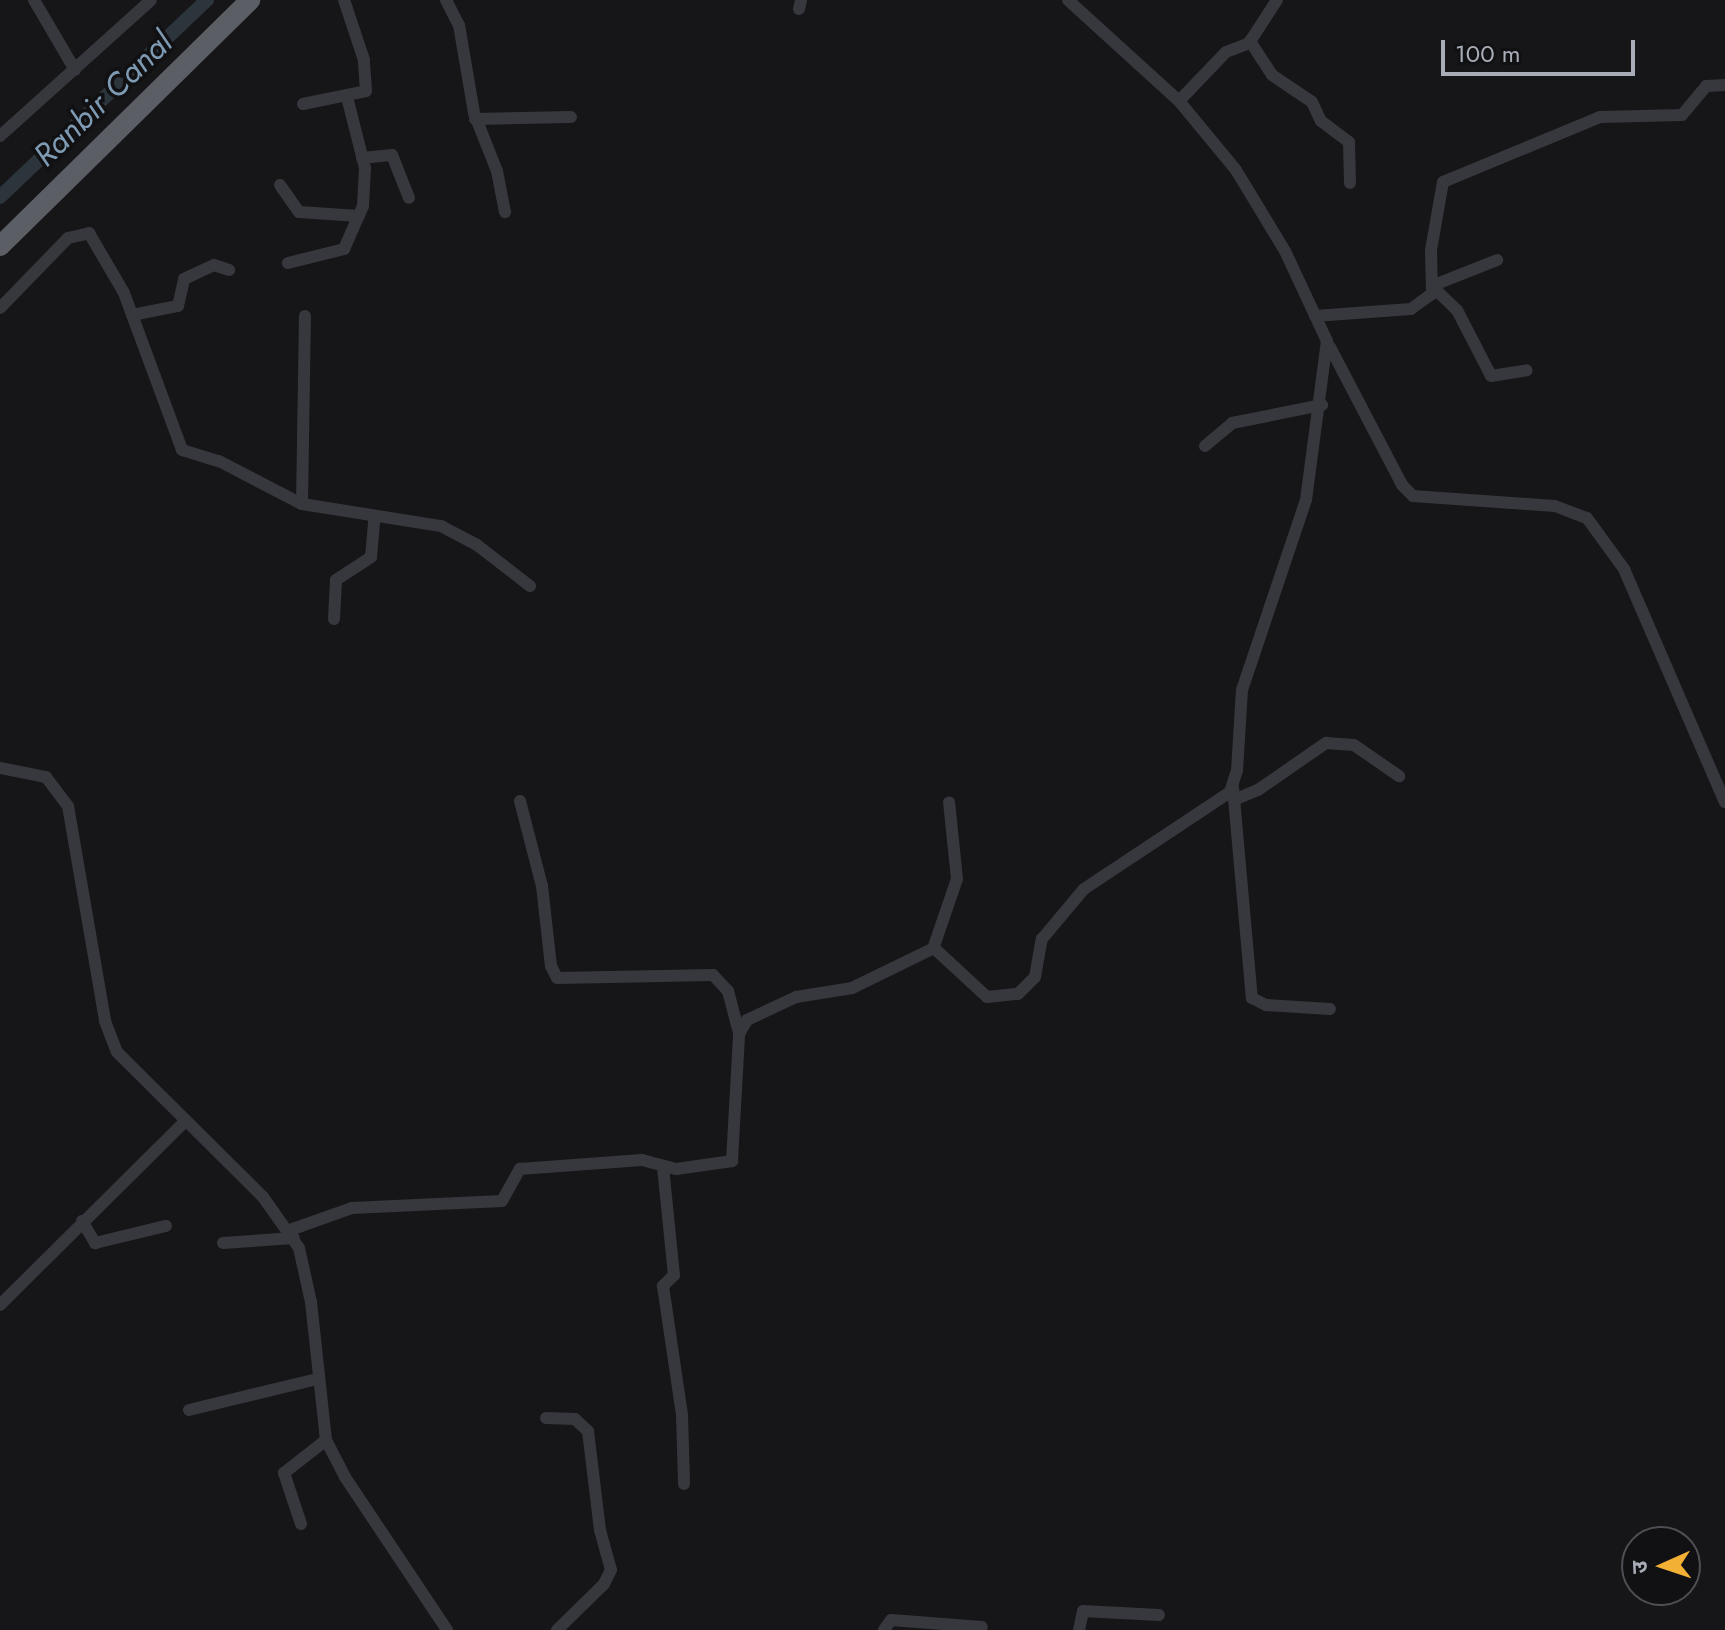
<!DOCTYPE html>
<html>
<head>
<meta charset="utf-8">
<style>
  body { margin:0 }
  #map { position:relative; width:1725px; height:1630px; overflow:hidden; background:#161618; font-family:Jost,"Noto Sans Devanagari",sans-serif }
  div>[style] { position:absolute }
  .canal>* { height:14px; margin:-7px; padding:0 7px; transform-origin:7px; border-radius:7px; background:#2c353c }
  .minor>* { height:12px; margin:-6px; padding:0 6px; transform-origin:6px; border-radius:6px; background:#37383d }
  .trunk>* { height:20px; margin:-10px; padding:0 10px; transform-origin:10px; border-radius:10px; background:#5b5e65 }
  span { translate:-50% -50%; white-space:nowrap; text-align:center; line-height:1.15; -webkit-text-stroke:7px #111113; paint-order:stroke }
  .water-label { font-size:32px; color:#7f9bb3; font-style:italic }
  .north { position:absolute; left:1621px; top:1526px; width:80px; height:80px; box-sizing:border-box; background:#111113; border:2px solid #4d4f55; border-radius:50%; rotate:267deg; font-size:22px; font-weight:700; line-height:32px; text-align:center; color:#a8adb8 }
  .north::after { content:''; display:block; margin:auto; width:28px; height:36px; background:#f2b134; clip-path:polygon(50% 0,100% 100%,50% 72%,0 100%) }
  .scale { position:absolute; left:1441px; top:40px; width:194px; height:36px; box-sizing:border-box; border:4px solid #a8adb8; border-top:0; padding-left:10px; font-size:24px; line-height:28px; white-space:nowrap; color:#a8adb8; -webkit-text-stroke:6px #111113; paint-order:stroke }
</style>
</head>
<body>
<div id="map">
  <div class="canal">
    <i style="left:0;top:197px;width:286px;rotate:-43.6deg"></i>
  </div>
  <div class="minor">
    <i style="left:34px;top:0;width:81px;rotate:59.6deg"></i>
    <i style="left:446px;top:0;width:28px;rotate:63deg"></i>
    <i style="left:459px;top:25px;width:89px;rotate:80.3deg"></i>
    <i style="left:474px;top:113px;width:62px;rotate:68.4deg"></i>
    <i style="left:497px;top:171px;width:42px;rotate:79deg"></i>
    <i style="left:799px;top:9px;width:9px;rotate:-77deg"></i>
    <i style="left:1250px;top:41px;width:40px;rotate:57.1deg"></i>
    <i style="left:1272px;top:75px;width:48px;rotate:34deg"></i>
    <i style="left:1312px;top:102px;width:21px;rotate:65deg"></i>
    <i style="left:1321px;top:121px;width:35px;rotate:37deg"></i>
    <i style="left:1349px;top:142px;width:41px;rotate:88.6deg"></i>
    <i style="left:1179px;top:101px;width:68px;rotate:-46.2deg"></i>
    <i style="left:1226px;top:52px;width:25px;rotate:-21deg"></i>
    <i style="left:1249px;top:43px;width:51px;rotate:-56.9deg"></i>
    <i style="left:303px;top:104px;width:64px;rotate:-11.7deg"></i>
    <i style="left:366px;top:91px;width:31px;rotate:-94deg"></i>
    <i style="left:364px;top:60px;width:63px;rotate:-108.4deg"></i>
    <i style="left:475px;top:119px;width:96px;rotate:-1.2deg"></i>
    <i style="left:0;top:136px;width:203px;rotate:-42deg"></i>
    <i style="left:362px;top:158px;width:30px;rotate:-6deg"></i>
    <i style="left:392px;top:155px;width:46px;rotate:68.4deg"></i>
    <i style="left:280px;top:185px;width:33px;rotate:55deg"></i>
    <i style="left:299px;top:212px;width:60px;rotate:3.8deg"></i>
    <i style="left:288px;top:263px;width:58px;rotate:-14deg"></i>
    <i style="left:344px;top:249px;width:47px;rotate:-66.2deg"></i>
    <i style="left:363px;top:206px;width:38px;rotate:-87deg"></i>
    <i style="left:365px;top:168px;width:73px;rotate:-104.2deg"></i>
    <i style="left:1434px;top:285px;width:68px;rotate:-21.6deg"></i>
    <i style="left:1434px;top:288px;width:32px;rotate:44deg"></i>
    <i style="left:1457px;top:310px;width:74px;rotate:62.7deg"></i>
    <i style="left:1491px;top:376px;width:36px;rotate:-9deg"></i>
    <i style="left:0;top:308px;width:98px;rotate:-45.8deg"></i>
    <i style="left:68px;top:238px;width:22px;rotate:-13deg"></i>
    <i style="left:89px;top:233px;width:69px;rotate:59.7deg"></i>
    <i style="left:124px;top:293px;width:167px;rotate:69.7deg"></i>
    <i style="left:182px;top:450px;width:39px;rotate:17deg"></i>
    <i style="left:219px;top:461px;width:93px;rotate:27.4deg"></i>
    <i style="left:302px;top:504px;width:141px;rotate:9deg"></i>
    <i style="left:441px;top:526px;width:41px;rotate:27.8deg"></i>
    <i style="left:477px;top:545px;width:67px;rotate:37.7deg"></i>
    <i style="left:132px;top:315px;width:47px;rotate:-11.1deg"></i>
    <i style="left:178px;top:306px;width:28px;rotate:-77deg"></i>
    <i style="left:184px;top:279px;width:33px;rotate:-25deg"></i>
    <i style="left:214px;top:265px;width:16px;rotate:18deg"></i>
    <i style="left:1315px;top:316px;width:96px;rotate:-4.2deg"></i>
    <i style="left:1411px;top:309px;width:26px;rotate:-36deg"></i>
    <i style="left:1432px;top:294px;width:44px;rotate:-91.3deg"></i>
    <i style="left:1431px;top:250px;width:69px;rotate:-80deg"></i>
    <i style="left:1443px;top:182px;width:170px;rotate:-22.5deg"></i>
    <i style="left:1600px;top:117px;width:82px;rotate:-1.4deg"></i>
    <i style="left:1682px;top:115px;width:38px;rotate:-50deg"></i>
    <i style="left:1706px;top:86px;width:19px;rotate:-3deg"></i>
    <i style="left:1330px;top:347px;width:156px;rotate:62.4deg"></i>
    <i style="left:1402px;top:485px;width:16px;rotate:45deg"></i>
    <i style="left:1413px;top:496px;width:142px;rotate:4deg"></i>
    <i style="left:1555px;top:506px;width:34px;rotate:21deg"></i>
    <i style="left:1587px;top:518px;width:63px;rotate:54deg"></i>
    <i style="left:1624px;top:569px;width:254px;rotate:66.6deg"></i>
    <i style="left:1205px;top:446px;width:35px;rotate:-40deg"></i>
    <i style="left:1232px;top:423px;width:92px;rotate:-11.3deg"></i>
    <i style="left:302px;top:504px;width:188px;rotate:-89.1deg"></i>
    <i style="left:334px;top:619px;width:39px;rotate:-87deg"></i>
    <i style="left:336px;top:580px;width:42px;rotate:-33.3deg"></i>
    <i style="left:371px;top:557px;width:37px;rotate:-85deg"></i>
    <i style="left:0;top:768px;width:47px;rotate:11.1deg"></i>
    <i style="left:46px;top:777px;width:36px;rotate:53deg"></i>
    <i style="left:68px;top:806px;width:218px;rotate:80.2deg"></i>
    <i style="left:105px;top:1021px;width:33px;rotate:69deg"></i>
    <i style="left:117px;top:1052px;width:206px;rotate:44.8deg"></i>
    <i style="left:263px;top:1197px;width:62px;rotate:54.8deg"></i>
    <i style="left:299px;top:1248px;width:55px;rotate:77.5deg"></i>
    <i style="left:311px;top:1302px;width:139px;rotate:83.8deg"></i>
    <i style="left:326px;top:1440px;width:42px;rotate:62.8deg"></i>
    <i style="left:345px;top:1477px;width:184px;rotate:56.3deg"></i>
    <i style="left:1233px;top:787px;width:212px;rotate:84.9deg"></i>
    <i style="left:1252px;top:998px;width:16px;rotate:27deg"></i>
    <i style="left:1266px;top:1005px;width:64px;rotate:3.6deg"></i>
    <i style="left:1234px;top:800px;width:26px;rotate:-23deg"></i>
    <i style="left:1258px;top:790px;width:83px;rotate:-34.7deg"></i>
    <i style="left:1326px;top:743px;width:28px;rotate:4deg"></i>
    <i style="left:1354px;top:745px;width:55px;rotate:34.6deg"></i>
    <i style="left:520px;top:801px;width:88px;rotate:75.5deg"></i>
    <i style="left:542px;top:886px;width:81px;rotate:83.6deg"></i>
    <i style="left:551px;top:966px;width:13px;rotate:63deg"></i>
    <i style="left:557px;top:978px;width:156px;rotate:-1.1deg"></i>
    <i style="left:713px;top:975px;width:22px;rotate:47deg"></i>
    <i style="left:728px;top:991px;width:43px;rotate:75.3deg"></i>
    <i style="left:933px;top:949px;width:74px;rotate:-71.1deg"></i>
    <i style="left:957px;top:879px;width:77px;rotate:-95.9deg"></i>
    <i style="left:663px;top:1167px;width:109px;rotate:84.2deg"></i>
    <i style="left:674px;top:1275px;width:16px;rotate:135deg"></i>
    <i style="left:663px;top:1286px;width:130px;rotate:81.6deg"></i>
    <i style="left:682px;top:1415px;width:69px;rotate:88.3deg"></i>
    <i style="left:82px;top:1221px;width:26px;rotate:59deg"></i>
    <i style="left:95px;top:1243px;width:73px;rotate:-13.5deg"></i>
    <i style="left:290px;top:1230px;width:66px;rotate:-19.5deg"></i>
    <i style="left:352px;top:1208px;width:150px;rotate:-2.7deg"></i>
    <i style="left:502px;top:1201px;width:37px;rotate:-61deg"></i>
    <i style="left:520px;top:1169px;width:122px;rotate:-4.2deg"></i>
    <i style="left:642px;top:1160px;width:35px;rotate:15deg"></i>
    <i style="left:676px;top:1169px;width:57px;rotate:-8.1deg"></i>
    <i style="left:732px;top:1161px;width:127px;rotate:-86.8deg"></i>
    <i style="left:739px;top:1034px;width:16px;rotate:-60deg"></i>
    <i style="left:747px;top:1020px;width:54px;rotate:-25.1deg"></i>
    <i style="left:796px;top:997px;width:57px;rotate:-9.1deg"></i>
    <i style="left:852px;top:988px;width:91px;rotate:-26deg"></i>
    <i style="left:934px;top:948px;width:72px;rotate:42.8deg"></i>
    <i style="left:987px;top:997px;width:31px;rotate:-6deg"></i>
    <i style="left:1018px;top:994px;width:24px;rotate:-45deg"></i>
    <i style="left:1035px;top:977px;width:39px;rotate:-80deg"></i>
    <i style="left:1042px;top:939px;width:65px;rotate:-50deg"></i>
    <i style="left:1084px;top:889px;width:175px;rotate:-33.6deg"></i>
    <i style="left:1230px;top:792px;width:22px;rotate:-72deg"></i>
    <i style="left:1237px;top:771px;width:81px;rotate:-86.5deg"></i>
    <i style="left:1242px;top:690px;width:200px;rotate:-71.4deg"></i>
    <i style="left:1306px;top:500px;width:160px;rotate:-82.5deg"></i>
    <i style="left:1327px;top:341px;width:99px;rotate:-115deg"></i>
    <i style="left:1285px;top:251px;width:95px;rotate:-121.2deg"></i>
    <i style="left:1236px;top:170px;width:89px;rotate:-129.6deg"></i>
    <i style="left:1179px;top:101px;width:150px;rotate:-137.7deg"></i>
    <i style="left:223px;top:1243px;width:71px;rotate:-4deg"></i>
    <i style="left:0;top:1305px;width:262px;rotate:-44.8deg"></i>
    <i style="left:189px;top:1410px;width:132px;rotate:-13.6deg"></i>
    <i style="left:546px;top:1418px;width:29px;rotate:2deg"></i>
    <i style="left:575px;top:1419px;width:18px;rotate:43deg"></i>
    <i style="left:588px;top:1431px;width:100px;rotate:83.1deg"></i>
    <i style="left:600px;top:1530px;width:41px;rotate:74.6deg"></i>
    <i style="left:611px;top:1570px;width:16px;rotate:117deg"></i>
    <i style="left:604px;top:1584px;width:66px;rotate:135.6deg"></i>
    <i style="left:301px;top:1524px;width:54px;rotate:-108.4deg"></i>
    <i style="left:284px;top:1473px;width:53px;rotate:-38.2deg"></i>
    <i style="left:884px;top:1630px;width:12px;rotate:-55deg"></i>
    <i style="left:891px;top:1620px;width:91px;rotate:4.4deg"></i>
    <i style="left:1079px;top:1630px;width:19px;rotate:-78deg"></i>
    <i style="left:1083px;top:1611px;width:76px;rotate:3deg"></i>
  </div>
  <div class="trunk">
    <i style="left:0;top:246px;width:351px;rotate:-44.5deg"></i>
  </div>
  <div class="water-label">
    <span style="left:103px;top:99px;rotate:-44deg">Ranbir Canal</span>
  </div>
  <div class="north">उ</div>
  <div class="scale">100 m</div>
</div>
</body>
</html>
